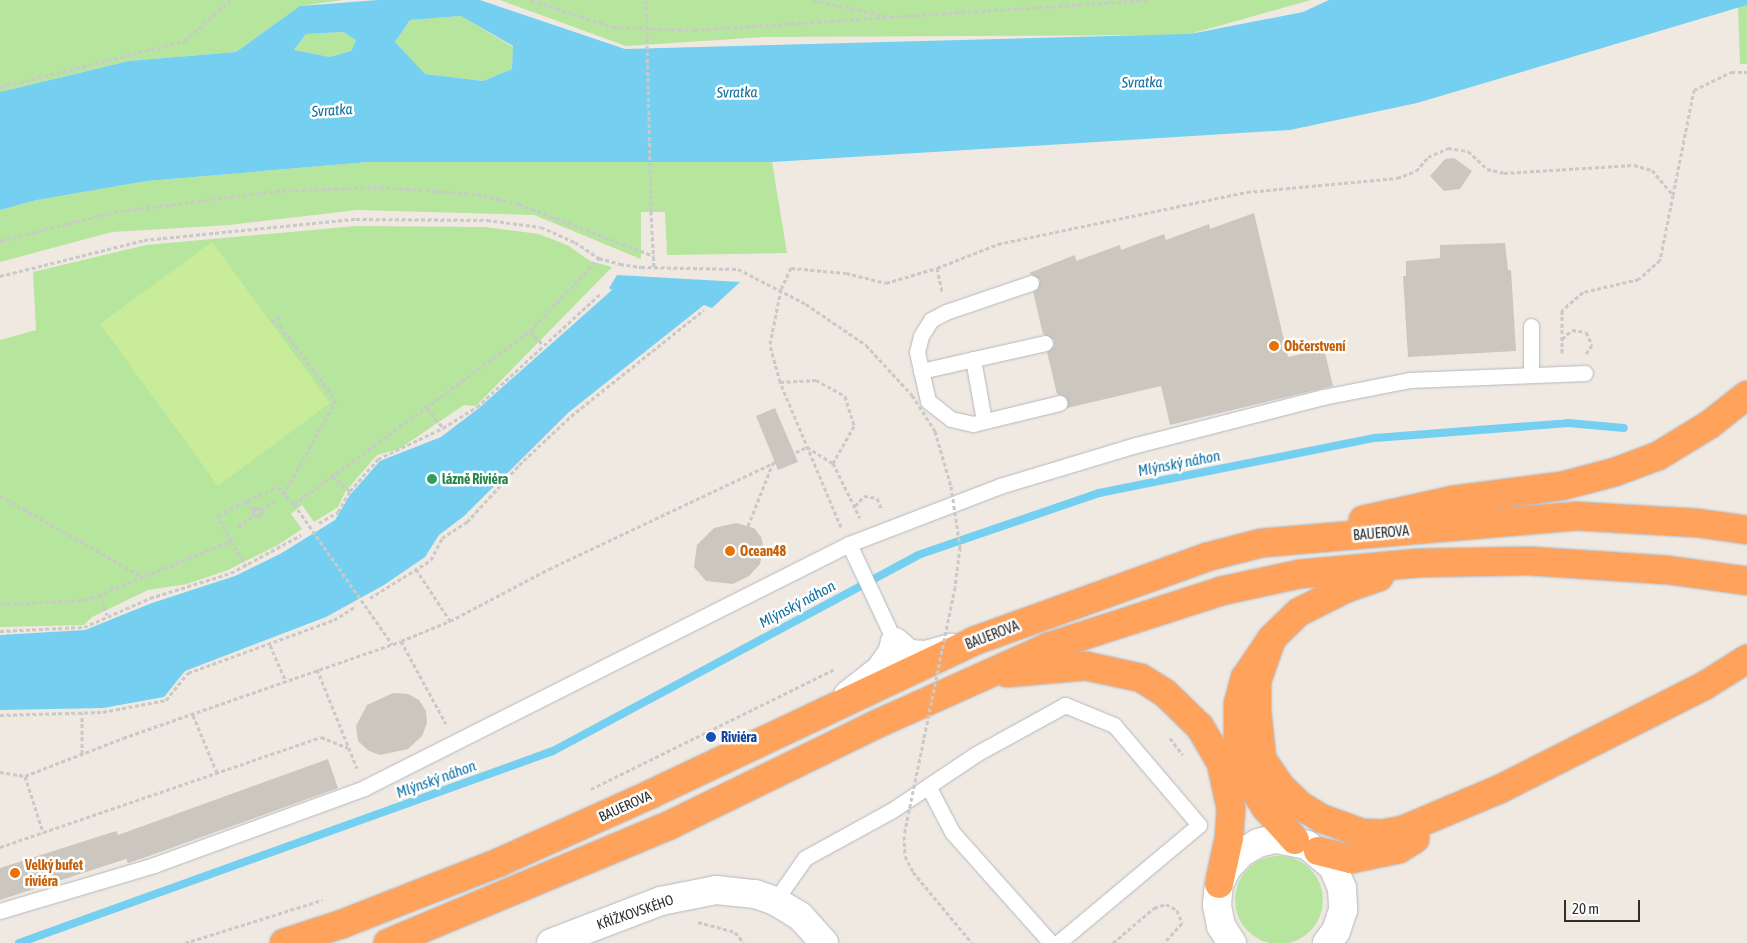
<!DOCTYPE html>
<html>
<head>
<meta charset="utf-8">
<style>
  body { margin:0 }
  #map { position:relative; width:1747px; height:943px; overflow:hidden; background:#efe9e1; font-family:"Asap Condensed",sans-serif }
  div>[style] { position:absolute }
  .green>* { inset:0; background:#b6e59e }
  .round { border-radius:50% }
  .pitch>* { inset:0; background:#c9ec9a }
  .water>* { inset:0; background:#75cff0 }
  .stream>* { height:8px; margin:-4px; padding:0 4px; transform-origin:4px; border-radius:4px; background:#75cff0 }
  .building>* { inset:0; background:#cbc7bf }
  .path>* { height:3px; margin-top:-1.5px; transform-origin:0; background:repeating-linear-gradient(90deg,#c9c9c9 0 4px,transparent 0 6.5px) }
  .path>.ring { margin:-1.5px; padding:0; box-sizing:content-box; background:none; border:3px solid #c9c9c9; border-radius:50% }
  .roads { filter:drop-shadow(0 0 1px #b4b7c1) drop-shadow(0 0 1px #b4b7c1) }
  .lane>* { height:15px; margin:-7.5px; padding:0 7.5px; transform-origin:7.5px; border-radius:7.5px; background:#fff }
  .street>* { height:28px; margin:-14px; padding:0 14px; transform-origin:14px; border-radius:14px; background:#fff }
  .highway>* { height:28px; margin:-14px; padding:0 14px; transform-origin:14px; border-radius:14px; background:#ffa35c }
  .path-bridge>* { height:3px; margin-top:-1.5px; transform-origin:0; background:repeating-linear-gradient(90deg,#c9c9c9 0 4px,transparent 0 6.5px) }
  .dots>* { width:14px; height:14px; translate:-50% -50%; box-sizing:border-box; border:2px solid #fff; border-radius:50% }
  span { translate:-50% -50%; white-space:nowrap; text-align:center; line-height:1.15; -webkit-text-stroke:5px #fff; paint-order:stroke }
  .food-label { font-size:14px; color:#c56008; font-weight:700 }
  .left { translate:0 -50%; text-align:left }
  .leisure-label { font-size:14px; color:#27864d; font-weight:700 }
  .street-label { font-size:14px; color:#2e2e2e }
  .transit-label { font-size:14px; color:#164399; font-weight:700 }
  .water-label { font-size:15px; color:#0d6fa3; font-style:italic }
  .scale { position:absolute; left:1564px; top:900px; width:76px; height:22px; box-sizing:border-box; border:2px solid #2e2e2e; border-top:0; padding-left:6px; font-size:15px; line-height:18px; white-space:nowrap; color:#2e2e2e; -webkit-text-stroke:4px #fff; paint-order:stroke }
</style>
</head>
<body>
<div id="map">
  <div class="green">
    <i style="clip-path:polygon(0 0,343px 0,300px 6px,236px 52px,129px 61px,0 92px)"></i>
    <i style="clip-path:polygon(500px 0,1311px 0,1186px 35px,765px 37px,626px 46px)"></i>
    <i style="clip-path:polygon(1747px 5px,1747px 64px,1740px 64px,1738px 7px)"></i>
    <i style="clip-path:polygon(461px 16px,513px 47px,512px 69px,483px 81px,424px 74px,395px 42px,410px 20px)"></i>
    <i style="clip-path:polygon(343px 32px,356px 40px,351px 51px,330px 57px,294px 50px,306px 34px)"></i>
    <i style="clip-path:polygon(368px 162px,772px 162px,787px 253px,667px 255px,665px 212px,641px 212px,641px 259px,534px 215px,357px 210px,229px 225px,112px 232px,0 262px,0 210px,37px 200px,147px 181px)"></i>
    <i style="clip-path:polygon(357px 226px,484px 227px,539px 234px,569px 246px,590px 261px,612px 267px,476px 406px,464px 405px,399px 449px,377px 455px,345px 492px,338px 507px,314px 522px,302px 505px,291px 514px,302px 529px,276px 546px,228px 570px,187px 584px,148px 590px,92px 617px,84px 625px,0 627px,0 340px,36px 330px,33px 272px,146px 245px)"></i>
    <i class="round" style="left:1235px;top:856px;width:88px;height:88px"></i>
  </div>
  <div class="pitch">
    <i style="clip-path:polygon(212px 242px,330px 403px,218px 486px,100px 324px)"></i>
  </div>
  <div class="water">
    <i style="clip-path:polygon(evenodd,378px 0,480px 0,625px 49px,1190px 34px,1303px 12px,1329px 0,1747px 0,1747px 5px,1417px 103px,1290px 130px,772px 162px,368px 162px,147px 181px,37px 200px,0 210px,0 92px,129px 61px,236px 52px,300px 6px,378px 0,461px 16px,513px 46px,512px 69px,483px 81px,425px 74px,395px 42px,410px 20px,461px 16px,378px 0,343px 32px,356px 40px,351px 51px,330px 57px,294px 50px,306px 34px,343px 32px)"></i>
    <i style="clip-path:polygon(617px 275px,740px 282px,712px 308px,704px 305px,569px 412px,464px 516px,439px 535px,425px 557px,384px 585px,326px 617px,185px 671px,164px 697px,103px 708px,0 710px,0 635px,85px 630px,152px 603px,235px 576px,280px 554px,335px 520px,350px 495px,380px 461px,441px 437px,479px 408px,612px 290px,609px 288px)"></i>
  </div>
  <div class="stream">
    <i style="left:19px;top:943px;width:567px;rotate:-19.78deg"></i>
    <i style="left:553px;top:751px;width:414px;rotate:-28.2deg"></i>
    <i style="left:918px;top:555px;width:191px;rotate:-18.9deg"></i>
    <i style="left:1099px;top:493px;width:281px;rotate:-11.3deg"></i>
    <i style="left:1375px;top:438px;width:194px;rotate:-4.4deg"></i>
    <i style="left:1568px;top:423px;width:56px;rotate:5.1deg"></i>
  </div>
  <div class="building">
    <i style="clip-path:polygon(1454px 158px,1472px 171px,1460px 189px,1444px 191px,1430px 176px,1445px 159px)"></i>
    <i style="clip-path:polygon(1254px 213px,1288px 357px,1324px 349px,1333px 386px,1170px 425px,1161px 386px,1067px 408px,1066px 397px,1057px 394px,1047px 352px,1054px 346px,1054px 340px,1043px 334px,1033px 292px,1038px 289px,1040px 280px,1029px 273px,1075px 255px,1076px 261px,1120px 245px,1121px 250px,1164px 234px,1166px 240px,1209px 224px,1210px 229px)"></i>
    <i style="clip-path:polygon(1505px 243px,1508px 270px,1511px 270px,1516px 351px,1408px 357px,1403px 276px,1406px 276px,1406px 261px,1440px 258px,1440px 245px)"></i>
    <i style="clip-path:polygon(775px 408px,798px 462px,778px 470px,756px 416px)"></i>
    <i style="clip-path:polygon(736px 523px,754px 528px,761px 537px,764px 548px,760px 564px,749px 576px,733px 584px,706px 581px,694px 567px,697px 545px,714px 528px)"></i>
    <i style="clip-path:polygon(393px 693px,408px 694px,419px 700px,426px 711px,427px 723px,422px 736px,408px 749px,380px 755px,369px 751px,358px 741px,356px 726px,367px 705px)"></i>
    <i style="clip-path:polygon(328px 759px,338px 788px,146px 857px,128px 863px,126px 859px,0 900px,0 868px,116px 831px,118px 835px)"></i>
  </div>
  <div class="path">
    <i style="left:531px;top:0;width:86px;rotate:18.2deg"></i>
    <i style="left:613px;top:27px;width:81px;rotate:2.1deg"></i>
    <i style="left:694px;top:30px;width:196px;rotate:-3.8deg"></i>
    <i style="left:813px;top:0;width:79px;rotate:12.4deg"></i>
    <i style="left:890px;top:17px;width:258px;rotate:-3.8deg"></i>
    <i style="left:0;top:87px;width:190px;rotate:-14deg"></i>
    <i style="left:184px;top:41px;width:62px;rotate:-41.1deg"></i>
    <i style="left:1673px;top:195px;width:107px;rotate:-78.7deg"></i>
    <i style="left:1694px;top:90px;width:41px;rotate:-25.9deg"></i>
    <i style="left:1731px;top:72px;width:16px"></i>
    <i style="left:651px;top:211px;width:57px;rotate:87deg"></i>
    <i style="left:0;top:241px;width:118px;rotate:-14.3deg"></i>
    <i style="left:114px;top:212px;width:163px;rotate:-7.4deg"></i>
    <i style="left:276px;top:191px;width:104px;rotate:-2.2deg"></i>
    <i style="left:380px;top:187px;width:97px;rotate:4.1deg"></i>
    <i style="left:477px;top:194px;width:43px;rotate:13.4deg"></i>
    <i style="left:519px;top:204px;width:145px;rotate:21.1deg"></i>
    <i style="left:937px;top:268px;width:25px;rotate:78deg"></i>
    <i style="left:0;top:276px;width:148px;rotate:-14deg"></i>
    <i style="left:144px;top:240px;width:213px;rotate:-5.7deg"></i>
    <i style="left:356px;top:219px;width:131px;rotate:0.4deg"></i>
    <i style="left:487px;top:220px;width:54px;rotate:7.4deg"></i>
    <i style="left:541px;top:227px;width:37px;rotate:24deg"></i>
    <i style="left:575px;top:242px;width:29px;rotate:34deg"></i>
    <i style="left:599px;top:258px;width:22px;rotate:16deg"></i>
    <i style="left:620px;top:264px;width:21px;rotate:8deg"></i>
    <i style="left:641px;top:267px;width:97px;rotate:1.2deg"></i>
    <i style="left:738px;top:269px;width:76px;rotate:27.2deg"></i>
    <i style="left:271px;top:322px;width:9px;rotate:-41deg"></i>
    <i style="left:278px;top:316px;width:10px;rotate:79deg"></i>
    <i style="left:280px;top:326px;width:93px;rotate:52.9deg"></i>
    <i style="left:336px;top:400px;width:107px;rotate:119deg"></i>
    <i style="left:530px;top:331px;width:19px;rotate:47deg"></i>
    <i style="left:1562px;top:339px;width:13px;rotate:-42deg"></i>
    <i style="left:1572px;top:330px;width:14px;rotate:8deg"></i>
    <i style="left:1586px;top:332px;width:14px;rotate:65deg"></i>
    <i style="left:1592px;top:345px;width:11px;rotate:124deg"></i>
    <i style="left:780px;top:382px;width:36px;rotate:-3deg"></i>
    <i style="left:816px;top:380px;width:33px;rotate:29deg"></i>
    <i style="left:845px;top:396px;width:31px;rotate:73deg"></i>
    <i style="left:854px;top:426px;width:43px;rotate:119.6deg"></i>
    <i style="left:833px;top:463px;width:61px;rotate:63.9deg"></i>
    <i style="left:427px;top:408px;width:26px;rotate:51deg"></i>
    <i style="left:332px;top:476px;width:23px;rotate:40deg"></i>
    <i style="left:0;top:496px;width:164px;rotate:29.5deg"></i>
    <i style="left:246px;top:500px;width:12px;rotate:55deg"></i>
    <i style="left:294px;top:504px;width:171px;rotate:55deg"></i>
    <i style="left:855px;top:506px;width:13px;rotate:-48deg"></i>
    <i style="left:864px;top:496px;width:13px;rotate:9deg"></i>
    <i style="left:877px;top:498px;width:13px;rotate:67deg"></i>
    <i class="ring" style="left:253px;top:508px;width:5px;height:5px"></i>
    <i style="left:260px;top:510px;width:20px;rotate:-30deg"></i>
    <i style="left:319px;top:523px;width:22px;rotate:-30deg"></i>
    <i style="left:338px;top:512px;width:24px;rotate:-60deg"></i>
    <i style="left:350px;top:491px;width:43px;rotate:-48.8deg"></i>
    <i style="left:378px;top:459px;width:72px;rotate:-25.5deg"></i>
    <i style="left:443px;top:428px;width:40px;rotate:-32deg"></i>
    <i style="left:477px;top:407px;width:168px;rotate:-42.6deg"></i>
    <i style="left:748px;top:526px;width:68px;rotate:-68.4deg"></i>
    <i style="left:238px;top:527px;width:20px;rotate:-37deg"></i>
    <i style="left:841px;top:527px;width:157px;rotate:-112.8deg"></i>
    <i style="left:780px;top:382px;width:39px;rotate:-105deg"></i>
    <i style="left:770px;top:344px;width:56px;rotate:-78.7deg"></i>
    <i style="left:781px;top:289px;width:23px;rotate:-65deg"></i>
    <i style="left:791px;top:268px;width:55px;rotate:5.2deg"></i>
    <i style="left:846px;top:273px;width:41px;rotate:14deg"></i>
    <i style="left:886px;top:283px;width:53px;rotate:-16.4deg"></i>
    <i style="left:937px;top:268px;width:66px;rotate:-21.5deg"></i>
    <i style="left:998px;top:244px;width:254px;rotate:-11.8deg"></i>
    <i style="left:1247px;top:192px;width:151px;rotate:-5.3deg"></i>
    <i style="left:1397px;top:178px;width:20px;rotate:-20deg"></i>
    <i style="left:1416px;top:171px;width:18px;rotate:-49deg"></i>
    <i style="left:1428px;top:157px;width:22px;rotate:-24deg"></i>
    <i style="left:1448px;top:148px;width:20px;rotate:9deg"></i>
    <i style="left:1468px;top:151px;width:26px;rotate:43deg"></i>
    <i style="left:1487px;top:169px;width:17px;rotate:13deg"></i>
    <i style="left:1504px;top:173px;width:130px;rotate:-3.5deg"></i>
    <i style="left:1634px;top:165px;width:19px;rotate:16deg"></i>
    <i style="left:1652px;top:170px;width:33px;rotate:50deg"></i>
    <i style="left:1673px;top:195px;width:66px;rotate:101.3deg"></i>
    <i style="left:1660px;top:260px;width:28px;rotate:138deg"></i>
    <i style="left:1639px;top:279px;width:57px;rotate:166.9deg"></i>
    <i style="left:1583px;top:292px;width:28px;rotate:139deg"></i>
    <i style="left:1562px;top:310px;width:43px;rotate:90deg"></i>
    <i style="left:231px;top:541px;width:29px;rotate:59deg"></i>
    <i style="left:416px;top:569px;width:62px;rotate:56.8deg"></i>
    <i style="left:100px;top:594px;width:22px;rotate:72deg"></i>
    <i style="left:370px;top:598px;width:72px;rotate:-31.9deg"></i>
    <i style="left:431px;top:560px;width:25px;rotate:-63deg"></i>
    <i style="left:442px;top:538px;width:30px;rotate:-33deg"></i>
    <i style="left:467px;top:522px;width:77px;rotate:-47.6deg"></i>
    <i style="left:519px;top:465px;width:71px;rotate:-43.3deg"></i>
    <i style="left:571px;top:416px;width:170px;rotate:-38.6deg"></i>
    <i style="left:0;top:604px;width:85px;rotate:-2.7deg"></i>
    <i style="left:85px;top:600px;width:157px;rotate:-22deg"></i>
    <i style="left:231px;top:541px;width:29px;rotate:-117deg"></i>
    <i style="left:218px;top:515px;width:65px;rotate:-25.4deg"></i>
    <i style="left:277px;top:487px;width:24px;rotate:45deg"></i>
    <i style="left:294px;top:504px;width:293px;rotate:-36.2deg"></i>
    <i style="left:530px;top:331px;width:100px;rotate:-46.6deg"></i>
    <i style="left:0;top:631px;width:84px;rotate:-2.7deg"></i>
    <i style="left:84px;top:627px;width:72px;rotate:-23.7deg"></i>
    <i style="left:150px;top:598px;width:85px;rotate:-17.2deg"></i>
    <i style="left:231px;top:573px;width:80px;rotate:-28.5deg"></i>
    <i style="left:401px;top:641px;width:94px;rotate:61.5deg"></i>
    <i style="left:270px;top:645px;width:40px;rotate:66.6deg"></i>
    <i style="left:317px;top:669px;width:107px;rotate:68deg"></i>
    <i style="left:0;top:715px;width:103px;rotate:-1.7deg"></i>
    <i style="left:103px;top:712px;width:64px;rotate:-10.8deg"></i>
    <i style="left:166px;top:700px;width:35px;rotate:-51deg"></i>
    <i style="left:188px;top:673px;width:155px;rotate:-20deg"></i>
    <i style="left:334px;top:620px;width:26px;rotate:-32deg"></i>
    <i style="left:193px;top:715px;width:63px;rotate:67.5deg"></i>
    <i style="left:1170px;top:738px;width:21px;rotate:53deg"></i>
    <i style="left:82px;top:754px;width:41px;rotate:-90deg"></i>
    <i style="left:0;top:772px;width:25px;rotate:9deg"></i>
    <i style="left:25px;top:776px;width:105px;rotate:-21.2deg"></i>
    <i style="left:123px;top:738px;width:294px;rotate:-19.2deg"></i>
    <i style="left:401px;top:641px;width:53px;rotate:-22.2deg"></i>
    <i style="left:450px;top:621px;width:112px;rotate:-27.7deg"></i>
    <i style="left:549px;top:569px;width:285px;rotate:-25.3deg"></i>
    <i style="left:807px;top:447px;width:31px;rotate:32deg"></i>
    <i style="left:25px;top:776px;width:59px;rotate:72.2deg"></i>
    <i style="left:591px;top:789px;width:272px;rotate:-26.2deg"></i>
    <i style="left:0;top:847px;width:339px;rotate:-18.9deg"></i>
    <i style="left:321px;top:737px;width:29px;rotate:22deg"></i>
    <i style="left:698px;top:922px;width:38px;rotate:15deg"></i>
    <i style="left:735px;top:932px;width:14px;rotate:51deg"></i>
    <i style="left:185px;top:943px;width:144px;rotate:-17.4deg"></i>
    <i style="left:1113px;top:943px;width:54px;rotate:-40.5deg"></i>
    <i style="left:1154px;top:908px;width:13px;rotate:-18deg"></i>
    <i style="left:1166px;top:904px;width:13px;rotate:29deg"></i>
    <i style="left:1177px;top:910px;width:14px;rotate:69deg"></i>
    <i style="left:1182px;top:923px;width:27px;rotate:132deg"></i>
  </div>
  <div class="roads">
    <div class="lane">
      <i style="left:1031px;top:283px;width:90px;rotate:161.2deg"></i>
      <i style="left:946px;top:312px;width:17px;rotate:152deg"></i>
      <i style="left:931px;top:320px;width:19px;rotate:122deg"></i>
      <i style="left:921px;top:336px;width:16px;rotate:104deg"></i>
      <i style="left:917px;top:352px;width:50px;rotate:77.3deg"></i>
      <i style="left:928px;top:401px;width:29px;rotate:38deg"></i>
      <i style="left:951px;top:419px;width:23px;rotate:13deg"></i>
      <i style="left:973px;top:424px;width:89px;rotate:-13.7deg"></i>
      <i style="left:973px;top:359px;width:63px;rotate:79.9deg"></i>
      <i style="left:921px;top:371px;width:127px;rotate:-12.7deg"></i>
      <i style="left:1531px;top:374px;width:48px;rotate:-90deg"></i>
      <i style="left:849px;top:544px;width:108px;rotate:64.9deg"></i>
      <i style="left:928px;top:786px;width:52px;rotate:62.4deg"></i>
      <i style="left:952px;top:832px;width:149px;rotate:48.3deg"></i>
      <i style="left:775px;top:901px;width:52px;rotate:-55.1deg"></i>
      <i style="left:805px;top:858px;width:98px;rotate:-28.7deg"></i>
      <i style="left:891px;top:811px;width:102px;rotate:-33.8deg"></i>
      <i style="left:976px;top:754px;width:102px;rotate:-28.8deg"></i>
      <i style="left:1065px;top:705px;width:53px;rotate:22.2deg"></i>
      <i style="left:1114px;top:725px;width:131px;rotate:49.6deg"></i>
      <i style="left:1199px;top:825px;width:184px;rotate:140.1deg"></i>
      <i style="left:0;top:911px;width:161px;rotate:-16.6deg"></i>
      <i style="left:154px;top:865px;width:224px;rotate:-20.1deg"></i>
      <i style="left:364px;top:788px;width:543px;rotate:-26.71deg"></i>
      <i style="left:849px;top:544px;width:162px;rotate:-21deg"></i>
      <i style="left:1000px;top:486px;width:142px;rotate:-16.8deg"></i>
      <i style="left:1136px;top:445px;width:193px;rotate:-14.4deg"></i>
      <i style="left:1323px;top:397px;width:89px;rotate:-11.1deg"></i>
      <i style="left:1410px;top:380px;width:175px;rotate:-2.3deg"></i>
    </div>
    <div class="street">
      <i style="left:848px;top:695px;width:41px;rotate:-38deg"></i>
      <i style="left:880px;top:670px;width:21px;rotate:-55deg"></i>
      <i style="left:892px;top:653px;width:11px;rotate:-75deg"></i>
      <i style="left:895px;top:642px;width:18px;rotate:41deg"></i>
      <i style="left:909px;top:654px;width:17px;rotate:3deg"></i>
      <i style="left:926px;top:655px;width:26px;rotate:-16deg"></i>
      <i style="left:551px;top:943px;width:118px;rotate:-20.9deg"></i>
      <i style="left:661px;top:901px;width:56px;rotate:-11.3deg"></i>
      <i style="left:716px;top:890px;width:39px;rotate:6deg"></i>
      <i style="left:755px;top:894px;width:21px;rotate:19deg"></i>
      <i style="left:775px;top:901px;width:29px;rotate:31deg"></i>
      <i style="left:800px;top:916px;width:36px;rotate:48deg"></i>
      <i style="left:1232px;top:943px;width:20px;rotate:-123deg"></i>
      <i style="left:1221px;top:926px;width:21px;rotate:-101deg"></i>
      <i style="left:1217px;top:905px;width:21px;rotate:-85deg"></i>
      <i style="left:1219px;top:884px;width:19px;rotate:-62deg"></i>
      <i style="left:1228px;top:867px;width:19px;rotate:-47deg"></i>
      <i style="left:1241px;top:853px;width:20px;rotate:-30deg"></i>
      <i style="left:1258px;top:843px;width:18px;rotate:-13deg"></i>
      <i style="left:1276px;top:839px;width:32px;rotate:11deg"></i>
      <i style="left:1307px;top:845px;width:34px;rotate:40deg"></i>
      <i style="left:1333px;top:867px;width:23px;rotate:67deg"></i>
      <i style="left:1342px;top:888px;width:22px;rotate:87deg"></i>
      <i style="left:1343px;top:910px;width:22px;rotate:108deg"></i>
      <i style="left:1336px;top:931px;width:15px;rotate:127deg"></i>
    </div>
    <div class="highway">
      <i style="left:1363px;top:520px;width:93px;rotate:-12.4deg"></i>
      <i style="left:1454px;top:500px;width:109px;rotate:-7.4deg"></i>
      <i style="left:1562px;top:486px;width:55px;rotate:-14.8deg"></i>
      <i style="left:1615px;top:472px;width:46px;rotate:-20.4deg"></i>
      <i style="left:1658px;top:456px;width:60px;rotate:-31.3deg"></i>
      <i style="left:1709px;top:425px;width:48px;rotate:-38.3deg"></i>
      <i style="left:1272px;top:638px;width:46px;rotate:109.2deg"></i>
      <i style="left:1257px;top:681px;width:31px;rotate:90deg"></i>
      <i style="left:1257px;top:712px;width:47px;rotate:83.9deg"></i>
      <i style="left:1262px;top:759px;width:32px;rotate:56deg"></i>
      <i style="left:1280px;top:786px;width:29px;rotate:44deg"></i>
      <i style="left:1301px;top:806px;width:26px;rotate:31deg"></i>
      <i style="left:1323px;top:819px;width:41px;rotate:19.7deg"></i>
      <i style="left:1362px;top:833px;width:20px;rotate:3deg"></i>
      <i style="left:1382px;top:834px;width:21px;rotate:-11deg"></i>
      <i style="left:1403px;top:830px;width:105px;rotate:-22.9deg"></i>
      <i style="left:1500px;top:789px;width:229px;rotate:-26.8deg"></i>
      <i style="left:1704px;top:686px;width:51px;rotate:-32.1deg"></i>
      <i style="left:1007px;top:673px;width:79px;rotate:-5.1deg"></i>
      <i style="left:1086px;top:666px;width:56px;rotate:12.3deg"></i>
      <i style="left:1141px;top:678px;width:28px;rotate:32deg"></i>
      <i style="left:1165px;top:693px;width:49px;rotate:44.2deg"></i>
      <i style="left:1200px;top:727px;width:42px;rotate:59.7deg"></i>
      <i style="left:1221px;top:763px;width:47px;rotate:77.7deg"></i>
      <i style="left:1231px;top:809px;width:29px;rotate:94deg"></i>
      <i style="left:1229px;top:838px;width:47px;rotate:102.3deg"></i>
      <i style="left:1295px;top:840px;width:43px;rotate:-132.2deg"></i>
      <i style="left:1266px;top:808px;width:36px;rotate:-122deg"></i>
      <i style="left:1247px;top:777px;width:37px;rotate:-104deg"></i>
      <i style="left:1238px;top:741px;width:37px;rotate:-90deg"></i>
      <i style="left:1238px;top:704px;width:27px;rotate:-75deg"></i>
      <i style="left:1245px;top:678px;width:48px;rotate:-56deg"></i>
      <i style="left:1272px;top:638px;width:37px;rotate:-44deg"></i>
      <i style="left:1299px;top:612px;width:54px;rotate:-26.6deg"></i>
      <i style="left:1347px;top:588px;width:34px;rotate:-19deg"></i>
      <i style="left:1318px;top:851px;width:34px;rotate:14deg"></i>
      <i style="left:1351px;top:859px;width:49px;rotate:-11.8deg"></i>
      <i style="left:1399px;top:849px;width:19px;rotate:-32deg"></i>
      <i style="left:284px;top:943px;width:61px;rotate:-18.1deg"></i>
      <i style="left:342px;top:924px;width:170px;rotate:-21.4deg"></i>
      <i style="left:500px;top:862px;width:166px;rotate:-24.2deg"></i>
      <i style="left:651px;top:794px;width:357px;rotate:-25.3deg"></i>
      <i style="left:974px;top:641px;width:248px;rotate:-19.8deg"></i>
      <i style="left:1207px;top:557px;width:57px;rotate:-14.3deg"></i>
      <i style="left:1262px;top:543px;width:314px;rotate:-4.9deg"></i>
      <i style="left:1575px;top:516px;width:122px;rotate:3.3deg"></i>
      <i style="left:1697px;top:523px;width:50px;rotate:8deg"></i>
      <i style="left:388px;top:943px;width:306px;rotate:-22.7deg"></i>
      <i style="left:670px;top:825px;width:230px;rotate:-26deg"></i>
      <i style="left:877px;top:724px;width:188px;rotate:-24.2deg"></i>
      <i style="left:1048px;top:647px;width:182px;rotate:-17.9deg"></i>
      <i style="left:1221px;top:591px;width:81px;rotate:-12.1deg"></i>
      <i style="left:1300px;top:574px;width:119px;rotate:-5.3deg"></i>
      <i style="left:1418px;top:563px;width:111px;rotate:-1deg"></i>
      <i style="left:1529px;top:561px;width:138px;rotate:3.7deg"></i>
      <i style="left:1667px;top:570px;width:81px;rotate:7.8deg"></i>
    </div>
  </div>
  <div class="path-bridge">
    <i style="left:646px;top:0;width:211px;rotate:88.6deg"></i>
    <i style="left:806px;top:304px;width:73px;rotate:34.3deg"></i>
    <i style="left:866px;top:345px;width:68px;rotate:47.4deg"></i>
    <i style="left:912px;top:395px;width:43px;rotate:57.4deg"></i>
    <i style="left:935px;top:431px;width:57px;rotate:73.8deg"></i>
    <i style="left:951px;top:486px;width:62px;rotate:81.6deg"></i>
    <i style="left:960px;top:547px;width:40px;rotate:97.1deg"></i>
    <i style="left:955px;top:587px;width:254px;rotate:101.6deg"></i>
    <i style="left:904px;top:836px;width:20px;rotate:87deg"></i>
    <i style="left:905px;top:856px;width:18px;rotate:63deg"></i>
    <i style="left:913px;top:872px;width:92px;rotate:50.3deg"></i>
  </div>
  <div class="dots">
    <i style="left:1274px;top:346px;background:#e8710a"></i>
    <i style="left:432px;top:479px;background:#2e9e5b"></i>
    <i style="left:730px;top:551px;background:#e8710a"></i>
    <i style="left:711px;top:737px;background:#1a4fb4"></i>
    <i style="left:15px;top:873px;background:#e8710a"></i>
  </div>
  <div class="food-label">
    <span class="left" style="left:1284px;top:346px">Občerstvení</span>
    <span class="left" style="left:740px;top:551px">Ocean48</span>
    <span class="left" style="left:25px;top:873px">Velký bufet<br>riviéra</span>
  </div>
  <div class="leisure-label">
    <span class="left" style="left:442px;top:479px">lázně Riviéra</span>
  </div>
  <div class="street-label">
    <span style="left:1381px;top:533px;rotate:-5deg">BAUEROVA</span>
    <span style="left:992px;top:635px;rotate:-21deg">BAUEROVA</span>
    <span style="left:625px;top:806px;rotate:-24deg">BAUEROVA</span>
    <span style="left:635px;top:912px;rotate:-19deg">KŘÍŽKOVSKÉHO</span>
  </div>
  <div class="transit-label">
    <span class="left" style="left:721px;top:737px">Riviéra</span>
  </div>
  <div class="water-label">
    <span style="left:1142px;top:82px;rotate:-1deg">Svratka</span>
    <span style="left:737px;top:92px;rotate:-1deg">Svratka</span>
    <span style="left:332px;top:110px;rotate:-4deg">Svratka</span>
    <span style="left:1179px;top:463px;rotate:-11deg">Mlýnský náhon</span>
    <span style="left:797px;top:604px;rotate:-28deg">Mlýnský náhon</span>
    <span style="left:436px;top:779px;rotate:-20deg">Mlýnský náhon</span>
  </div>
  <div class="scale">20 m</div>
</div>
</body>
</html>
